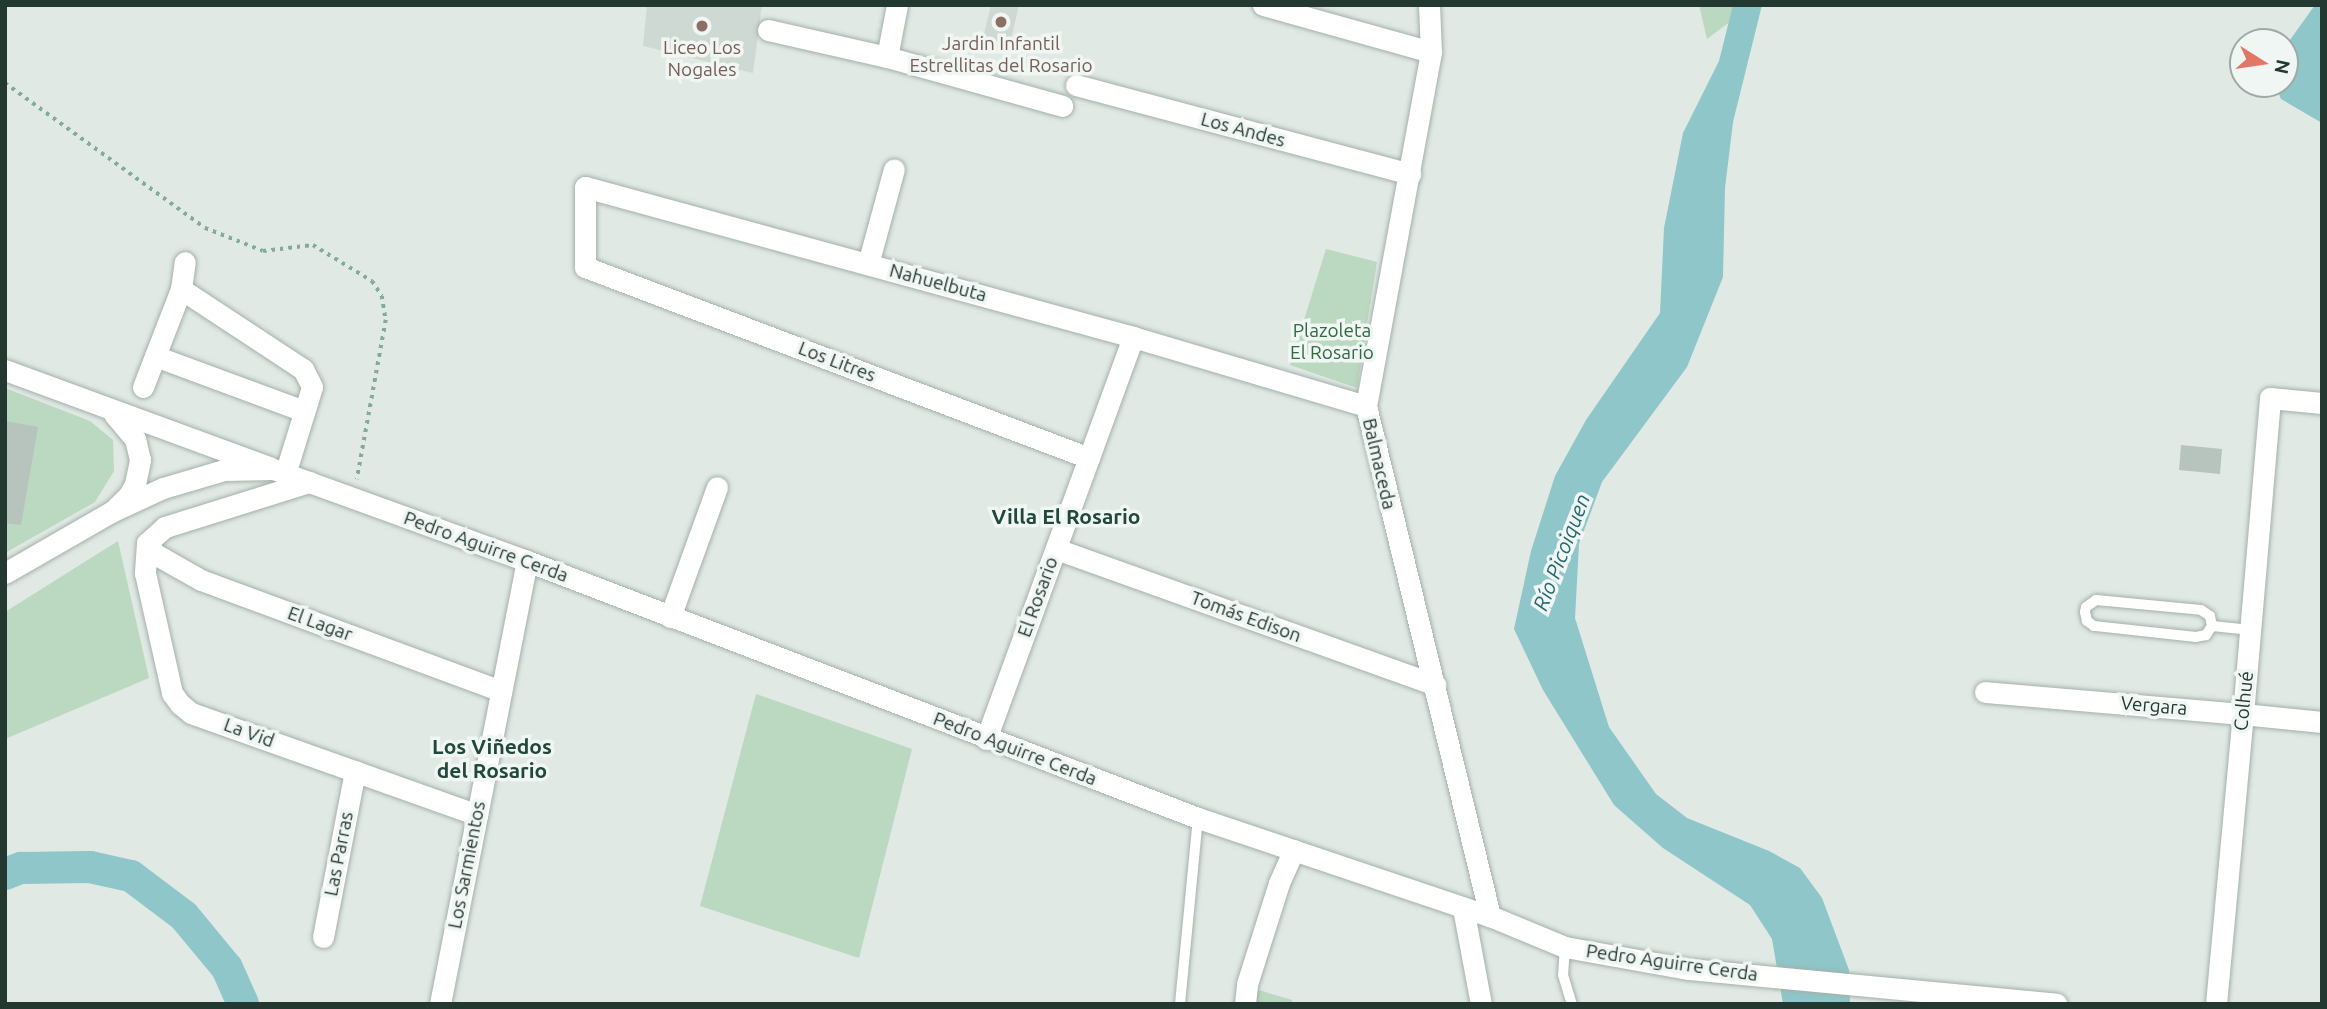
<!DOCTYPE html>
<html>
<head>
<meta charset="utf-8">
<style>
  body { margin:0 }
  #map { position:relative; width:2327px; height:1009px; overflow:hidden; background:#e0e9e4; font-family:Ubuntu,sans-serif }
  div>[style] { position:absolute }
  .built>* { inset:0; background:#cfd9d3 }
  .green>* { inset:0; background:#bbd8c0 }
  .water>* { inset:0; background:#8ec6c9 }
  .river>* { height:32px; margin:-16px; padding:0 16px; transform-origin:16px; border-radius:16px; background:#8ec6c9 }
  .building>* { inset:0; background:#b6c4bd }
  .path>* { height:3.5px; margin-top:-1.75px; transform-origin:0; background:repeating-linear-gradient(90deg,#84aa9a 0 3.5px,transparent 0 8.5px) }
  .roads { filter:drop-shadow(0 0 2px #a4b0aa) drop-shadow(0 0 2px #a4b0aa) }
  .lane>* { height:10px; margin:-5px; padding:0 5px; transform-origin:5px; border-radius:5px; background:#fff }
  .street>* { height:21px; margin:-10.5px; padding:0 10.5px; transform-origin:10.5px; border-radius:10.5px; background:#fff }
  .secondary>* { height:21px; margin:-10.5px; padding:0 10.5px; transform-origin:10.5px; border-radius:10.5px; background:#fff }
  .dots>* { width:19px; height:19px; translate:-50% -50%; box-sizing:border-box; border:4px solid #f0f6f3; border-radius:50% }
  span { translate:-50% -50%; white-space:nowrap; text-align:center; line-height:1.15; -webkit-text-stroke:7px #f0f6f3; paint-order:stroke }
  .education-label { font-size:19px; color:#785e54 }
  .street-label { font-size:19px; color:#233830 }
  .park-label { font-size:19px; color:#326a41 }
  .neighbourhood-label { font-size:21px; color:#21483a; font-weight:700 }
  .water-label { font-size:21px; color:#24696d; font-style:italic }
  .frame { position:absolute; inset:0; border:7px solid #233830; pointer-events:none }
  .north { position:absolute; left:2229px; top:28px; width:70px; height:70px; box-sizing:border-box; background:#f0f6f3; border:2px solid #9eaaa5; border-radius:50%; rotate:102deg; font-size:19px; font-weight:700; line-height:28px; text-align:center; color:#233830 }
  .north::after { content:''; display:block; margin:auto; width:24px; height:32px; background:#e37765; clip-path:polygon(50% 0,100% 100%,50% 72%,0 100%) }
</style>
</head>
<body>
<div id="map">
  <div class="built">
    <i style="clip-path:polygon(647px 5px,762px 5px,753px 73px,643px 46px)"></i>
    <i style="clip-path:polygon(991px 5px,1019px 5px,1010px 44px,983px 38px)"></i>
  </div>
  <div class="green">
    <i style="clip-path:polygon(1699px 5px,1752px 5px,1707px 39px)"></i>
    <i style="clip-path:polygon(1326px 249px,1377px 262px,1357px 388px,1290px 365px)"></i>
    <i style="clip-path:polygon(5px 388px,90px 421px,113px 440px,114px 471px,95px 502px,5px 553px)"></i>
    <i style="clip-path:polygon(118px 541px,149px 678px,5px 739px,5px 612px)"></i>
    <i style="clip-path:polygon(756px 694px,912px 749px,859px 958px,700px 906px)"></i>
    <i style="clip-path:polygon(1255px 989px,1292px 1000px,1292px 1004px,1254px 1004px)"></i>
  </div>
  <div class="water">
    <i style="clip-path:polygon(1733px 5px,1762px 5px,1733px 122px,1725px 188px,1723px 277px,1687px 367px,1602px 482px,1579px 544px,1575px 618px,1609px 727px,1656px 794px,1687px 818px,1769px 851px,1800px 868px,1822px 898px,1849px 970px,1850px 1004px,1783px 1004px,1772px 939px,1750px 905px,1663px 848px,1614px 805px,1543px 690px,1514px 629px,1531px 551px,1555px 476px,1586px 420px,1660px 313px,1664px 228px,1683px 133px,1719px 61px)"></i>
    <i style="clip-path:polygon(2315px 5px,2322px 5px,2322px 123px,2281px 99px,2275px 84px,2285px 84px,2285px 47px)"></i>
  </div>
  <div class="river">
    <i style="left:5px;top:874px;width:17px;rotate:-21deg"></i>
    <i style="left:21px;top:868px;width:69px;rotate:-0.8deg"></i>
    <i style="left:90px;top:867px;width:42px;rotate:12.4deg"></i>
    <i style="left:131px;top:876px;width:66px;rotate:37deg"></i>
    <i style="left:184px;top:916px;width:67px;rotate:50.4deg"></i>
    <i style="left:227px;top:968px;width:39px;rotate:66deg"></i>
  </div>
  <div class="building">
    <i style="clip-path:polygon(5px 421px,38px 427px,21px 525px,5px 523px)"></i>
    <i style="clip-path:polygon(2181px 445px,2222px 449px,2220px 474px,2179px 470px)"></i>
  </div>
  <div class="path">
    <i style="left:5px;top:83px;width:247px;rotate:35.9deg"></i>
    <i style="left:205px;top:228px;width:62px;rotate:21.6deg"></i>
    <i style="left:263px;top:251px;width:50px;rotate:-6.8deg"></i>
    <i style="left:313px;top:245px;width:69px;rotate:31.4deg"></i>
    <i style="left:372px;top:281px;width:18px;rotate:56deg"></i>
    <i style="left:382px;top:296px;width:24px;rotate:81deg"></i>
    <i style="left:386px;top:320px;width:162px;rotate:100.3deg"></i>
  </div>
  <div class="roads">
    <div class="lane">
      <i style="left:2096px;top:600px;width:105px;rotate:5.4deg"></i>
      <i style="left:2201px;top:610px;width:11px;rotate:34deg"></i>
      <i style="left:2210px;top:616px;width:10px;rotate:79deg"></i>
      <i style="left:2212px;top:626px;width:11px;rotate:124deg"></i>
      <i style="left:2206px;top:635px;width:10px;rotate:169deg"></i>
      <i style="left:2196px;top:637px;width:103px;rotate:-173.8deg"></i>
      <i style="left:2094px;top:626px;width:9px;rotate:-144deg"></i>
      <i style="left:2087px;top:621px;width:9px;rotate:-103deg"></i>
      <i style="left:2085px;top:612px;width:5px;rotate:-79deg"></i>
      <i style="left:2086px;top:607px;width:12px;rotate:-35deg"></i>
      <i style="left:2212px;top:626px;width:39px;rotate:6deg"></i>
      <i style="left:1565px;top:947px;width:28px;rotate:94deg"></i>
      <i style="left:1563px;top:975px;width:30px;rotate:73deg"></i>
      <i style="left:1180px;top:1004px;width:187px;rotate:-84.5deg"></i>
    </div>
    <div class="street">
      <i style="left:1263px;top:5px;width:174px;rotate:15.6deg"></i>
      <i style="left:768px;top:30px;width:122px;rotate:12.8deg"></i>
      <i style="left:887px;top:57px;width:182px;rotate:15.6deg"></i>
      <i style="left:887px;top:57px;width:53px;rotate:-79.1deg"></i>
      <i style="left:1076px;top:85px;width:346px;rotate:14.9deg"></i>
      <i style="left:868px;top:264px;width:98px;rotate:-74.7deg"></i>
      <i style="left:181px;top:289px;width:146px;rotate:33.3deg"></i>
      <i style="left:303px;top:369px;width:20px;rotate:63deg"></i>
      <i style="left:312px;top:387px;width:91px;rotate:107.2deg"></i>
      <i style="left:155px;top:356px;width:159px;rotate:20.3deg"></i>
      <i style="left:5px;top:370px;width:283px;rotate:20.2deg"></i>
      <i style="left:143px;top:387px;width:105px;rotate:-68.8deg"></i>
      <i style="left:181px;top:289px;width:27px;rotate:-82deg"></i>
      <i style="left:1089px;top:458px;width:539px;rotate:-159.24deg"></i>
      <i style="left:585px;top:267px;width:80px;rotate:-90deg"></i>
      <i style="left:585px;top:187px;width:568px;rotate:15.31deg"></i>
      <i style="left:1133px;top:337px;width:243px;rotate:16.5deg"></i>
      <i style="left:113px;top:511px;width:23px;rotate:-45deg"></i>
      <i style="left:129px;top:495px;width:13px;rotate:-61deg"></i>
      <i style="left:135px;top:484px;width:25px;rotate:-78deg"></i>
      <i style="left:140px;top:460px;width:22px;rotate:-103deg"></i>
      <i style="left:135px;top:439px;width:33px;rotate:-130deg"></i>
      <i style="left:147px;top:543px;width:30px;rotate:94deg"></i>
      <i style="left:145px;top:573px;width:123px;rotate:77.3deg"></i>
      <i style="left:172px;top:693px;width:14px;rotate:54deg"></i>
      <i style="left:180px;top:704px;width:14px;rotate:39deg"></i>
      <i style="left:191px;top:713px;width:304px;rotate:19.6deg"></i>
      <i style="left:147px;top:543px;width:14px;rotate:54deg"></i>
      <i style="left:155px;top:554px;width:53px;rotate:29.5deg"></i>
      <i style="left:201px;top:580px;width:320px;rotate:20.3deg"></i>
      <i style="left:147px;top:543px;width:24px;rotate:-42deg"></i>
      <i style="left:165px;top:527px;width:151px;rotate:-17.4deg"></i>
      <i style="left:1056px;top:549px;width:403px;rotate:19.7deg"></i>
      <i style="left:670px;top:617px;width:138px;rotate:-70.1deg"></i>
      <i style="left:1985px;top:692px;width:259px;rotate:4.9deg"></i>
      <i style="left:2243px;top:714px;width:317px;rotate:-85.1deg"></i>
      <i style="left:2270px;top:398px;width:52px;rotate:5.5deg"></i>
      <i style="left:986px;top:739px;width:428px;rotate:-69.9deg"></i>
      <i style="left:1463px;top:908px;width:98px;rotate:79.4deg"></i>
      <i style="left:323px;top:937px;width:169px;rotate:-79.1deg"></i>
      <i style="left:440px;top:1004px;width:451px;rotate:-78.9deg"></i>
      <i style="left:1245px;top:1004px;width:20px;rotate:-84deg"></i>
      <i style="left:1247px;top:984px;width:106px;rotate:-72.4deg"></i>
      <i style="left:1279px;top:883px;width:36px;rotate:-66deg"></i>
    </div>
    <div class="secondary">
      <i style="left:1429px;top:5px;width:47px;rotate:87.6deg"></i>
      <i style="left:1431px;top:52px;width:360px;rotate:100.4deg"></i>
      <i style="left:1366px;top:406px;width:525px;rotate:76.33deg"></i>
      <i style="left:5px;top:573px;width:122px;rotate:-29.9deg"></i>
      <i style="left:111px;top:512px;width:57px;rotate:-24.8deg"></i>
      <i style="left:163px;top:488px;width:64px;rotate:-16.4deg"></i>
      <i style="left:224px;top:470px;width:49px;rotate:-1.2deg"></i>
      <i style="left:273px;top:469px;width:270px;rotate:19.9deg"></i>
      <i style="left:527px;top:561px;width:719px;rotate:20.96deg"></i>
      <i style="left:1198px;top:818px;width:308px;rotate:18.6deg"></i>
      <i style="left:1490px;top:916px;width:81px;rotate:22.5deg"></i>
      <i style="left:1565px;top:947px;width:126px;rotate:10.1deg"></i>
      <i style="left:1689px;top:969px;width:369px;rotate:5.4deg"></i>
      <i style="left:2216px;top:1004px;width:291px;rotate:-84.7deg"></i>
      <i style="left:2243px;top:714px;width:79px;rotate:5.8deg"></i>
    </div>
  </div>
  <div class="dots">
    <i style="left:1001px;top:22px;background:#8d6e63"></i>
    <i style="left:702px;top:26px;background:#8d6e63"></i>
  </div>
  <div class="education-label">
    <span style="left:1001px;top:55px">Jardin Infantil<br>Estrellitas del Rosario</span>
    <span style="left:702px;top:59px">Liceo Los<br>Nogales</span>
  </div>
  <div class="street-label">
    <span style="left:1243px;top:130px;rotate:15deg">Los Andes</span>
    <span style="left:938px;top:283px;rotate:15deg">Nahuelbuta</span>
    <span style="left:837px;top:362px;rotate:21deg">Los Litres</span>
    <span style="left:1379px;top:464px;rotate:77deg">Balmaceda</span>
    <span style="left:486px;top:547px;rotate:20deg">Pedro Aguirre Cerda</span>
    <span style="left:1038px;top:597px;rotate:-70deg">El Rosario</span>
    <span style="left:1246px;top:617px;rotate:20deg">Tomás Edison</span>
    <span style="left:320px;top:624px;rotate:20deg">El Lagar</span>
    <span style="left:2244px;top:701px;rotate:-84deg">Colhué</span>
    <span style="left:2154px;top:706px;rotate:5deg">Vergara</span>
    <span style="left:249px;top:733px;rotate:20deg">La Vid</span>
    <span style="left:1015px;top:749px;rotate:21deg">Pedro Aguirre Cerda</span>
    <span style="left:339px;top:854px;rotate:-79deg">Las Parras</span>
    <span style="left:467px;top:865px;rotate:-79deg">Los Sarmientos</span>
    <span style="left:1672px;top:963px;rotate:8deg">Pedro Aguirre Cerda</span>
  </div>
  <div class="park-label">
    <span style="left:1332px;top:342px">Plazoleta<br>El Rosario</span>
  </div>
  <div class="neighbourhood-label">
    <span style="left:1066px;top:516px">Villa El Rosario</span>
    <span style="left:492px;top:758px">Los Viñedos<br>del Rosario</span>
  </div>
  <div class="water-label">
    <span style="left:1561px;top:552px;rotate:-69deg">Río Picoiquen</span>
  </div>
  <div class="frame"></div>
  <div class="north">N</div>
</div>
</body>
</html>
